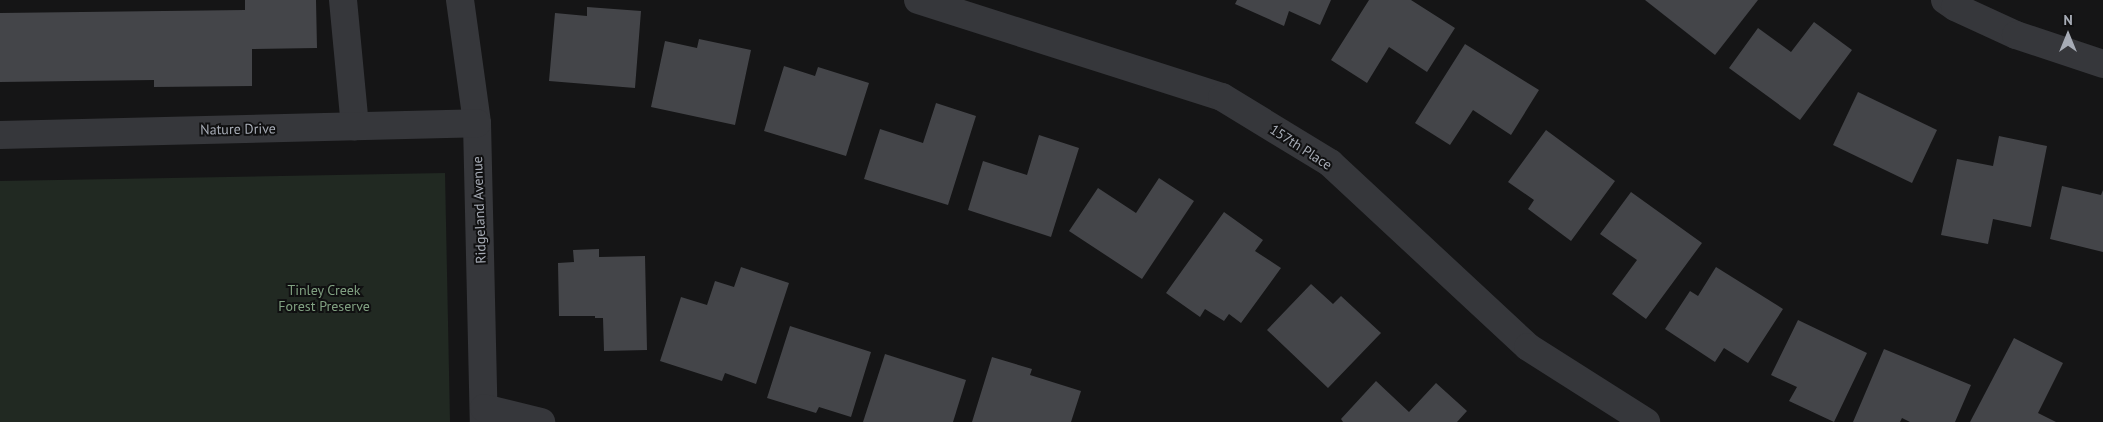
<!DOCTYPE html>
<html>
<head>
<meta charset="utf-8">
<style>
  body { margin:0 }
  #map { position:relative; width:2103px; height:422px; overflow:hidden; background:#151516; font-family:"PT Sans",sans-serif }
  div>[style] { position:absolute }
  .green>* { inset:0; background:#212922 }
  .building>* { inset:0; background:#444549 }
  .minor>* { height:28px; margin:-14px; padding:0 14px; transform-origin:14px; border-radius:14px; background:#36373b }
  span { translate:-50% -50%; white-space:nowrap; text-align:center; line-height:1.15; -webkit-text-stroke:4px #101011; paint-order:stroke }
  .street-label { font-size:14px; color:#a7acb6 }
  .park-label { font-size:14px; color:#80a081 }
  .north { position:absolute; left:2043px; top:10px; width:50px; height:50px; -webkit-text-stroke:4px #101011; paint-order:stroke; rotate:0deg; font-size:14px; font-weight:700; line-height:20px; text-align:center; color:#a7acb6 }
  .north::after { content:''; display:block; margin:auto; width:18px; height:22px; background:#a7acb6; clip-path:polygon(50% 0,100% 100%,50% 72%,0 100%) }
</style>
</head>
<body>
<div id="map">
  <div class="green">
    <i style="clip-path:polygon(445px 173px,450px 422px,0 422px,0 181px)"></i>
  </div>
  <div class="building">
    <i style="clip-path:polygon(245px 0,316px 0,317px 48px,252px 49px,252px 86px,154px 87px,154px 80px,0 82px,0 13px,245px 10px)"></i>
    <i style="clip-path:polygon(1237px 0,1331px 0,1320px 25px,1289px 11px,1284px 26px,1235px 4px)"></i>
    <i style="clip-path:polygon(1369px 0,1411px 0,1455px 28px,1427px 72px,1389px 47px,1367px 83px,1331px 60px)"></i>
    <i style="clip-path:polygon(1645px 0,1758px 0,1715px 55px)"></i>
    <i style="clip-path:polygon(587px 7px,641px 11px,635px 88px,549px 81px,555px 13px,587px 16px)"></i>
    <i style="clip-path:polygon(1814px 22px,1852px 50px,1800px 120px,1729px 68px,1758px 28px,1791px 52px)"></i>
    <i style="clip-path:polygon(699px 39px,751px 50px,735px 125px,651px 107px,665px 41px,697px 48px)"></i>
    <i style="clip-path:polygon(1465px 44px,1539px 90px,1511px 135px,1473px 110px,1450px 145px,1415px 123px)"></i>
    <i style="clip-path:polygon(784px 66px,815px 76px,818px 67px,869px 83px,846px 156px,764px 131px)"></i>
    <i style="clip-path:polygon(1858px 92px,1937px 130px,1912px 183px,1833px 145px)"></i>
    <i style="clip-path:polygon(936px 103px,976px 116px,948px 205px,864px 179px,880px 129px,923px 143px)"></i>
    <i style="clip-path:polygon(1546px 130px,1615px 181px,1571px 241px,1528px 209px,1534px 200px,1508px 182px)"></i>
    <i style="clip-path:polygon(1039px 135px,1079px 148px,1051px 237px,968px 210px,983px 161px,1027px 175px)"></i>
    <i style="clip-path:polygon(1999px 136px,2047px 146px,2031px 227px,1993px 219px,1988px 244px,1941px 235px,1957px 159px,1993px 166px)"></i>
    <i style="clip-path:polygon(1159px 178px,1194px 201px,1142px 279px,1069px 231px,1098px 188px,1136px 213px)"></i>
    <i style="clip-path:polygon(2062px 186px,2101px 195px,2103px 190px,2103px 252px,2050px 239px)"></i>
    <i style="clip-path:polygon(1631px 192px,1702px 243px,1646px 319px,1612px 294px,1637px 260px,1600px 234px)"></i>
    <i style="clip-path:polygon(1224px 212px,1263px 240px,1255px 251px,1281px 268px,1241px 323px,1229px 314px,1224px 321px,1205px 309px,1200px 317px,1166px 293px)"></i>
    <i style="clip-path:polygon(599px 249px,599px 257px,645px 256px,647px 350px,604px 351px,603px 318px,595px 318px,595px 316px,559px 316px,558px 263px,574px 262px,573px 250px)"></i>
    <i style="clip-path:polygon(741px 267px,789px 283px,756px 384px,725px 373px,722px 381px,660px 361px,681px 297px,707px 305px,715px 281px,734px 287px)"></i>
    <i style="clip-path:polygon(1716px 267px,1783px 309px,1748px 363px,1724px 348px,1715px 362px,1665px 329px,1690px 291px,1698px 296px)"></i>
    <i style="clip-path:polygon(1311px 284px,1333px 304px,1341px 296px,1381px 333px,1328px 388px,1267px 330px)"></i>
    <i style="clip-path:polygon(1798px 320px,1867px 353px,1834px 422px,1789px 401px,1797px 387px,1771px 375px)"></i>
    <i style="clip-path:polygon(790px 326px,871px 352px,851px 417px,819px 407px,816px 413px,767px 398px)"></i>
    <i style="clip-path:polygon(2014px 338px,2063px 363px,2038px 413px,2056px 422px,1970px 422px)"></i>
    <i style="clip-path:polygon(1884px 349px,1971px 385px,1955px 422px,1910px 422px,1902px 418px,1900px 422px,1853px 422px)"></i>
    <i style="clip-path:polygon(885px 354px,966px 380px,953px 422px,863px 422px)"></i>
    <i style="clip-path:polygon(992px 357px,1032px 369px,1030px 375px,1081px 391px,1071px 422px,972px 422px)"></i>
    <i style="clip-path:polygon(1376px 381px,1409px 412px,1436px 383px,1467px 411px,1457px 422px,1343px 422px,1341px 419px)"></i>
  </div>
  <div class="minor">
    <i style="left:343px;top:0;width:127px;rotate:84.6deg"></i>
    <i style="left:460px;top:0;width:124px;rotate:82.1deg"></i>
    <i style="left:477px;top:123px;width:299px;rotate:88.7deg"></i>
    <i style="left:918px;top:0;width:319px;rotate:17.7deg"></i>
    <i style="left:1222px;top:97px;width:127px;rotate:31.4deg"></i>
    <i style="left:1330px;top:163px;width:270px;rotate:42.9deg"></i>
    <i style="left:1528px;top:347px;width:140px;rotate:32.4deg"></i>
    <i style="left:1945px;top:0;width:12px;rotate:35deg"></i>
    <i style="left:1955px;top:7px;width:67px;rotate:24.7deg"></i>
    <i style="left:2016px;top:35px;width:92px;rotate:18.4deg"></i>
    <i style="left:0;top:135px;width:477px;rotate:-1.4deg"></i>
    <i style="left:484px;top:408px;width:59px;rotate:13.8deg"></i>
  </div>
  <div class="street-label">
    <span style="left:238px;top:129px;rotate:-1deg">Nature Drive</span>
    <span style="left:1301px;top:147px;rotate:33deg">157th Place</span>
    <span style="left:479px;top:210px;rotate:-92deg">Ridgeland Avenue</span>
  </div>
  <div class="park-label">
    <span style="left:324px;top:298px">Tinley Creek<br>Forest Preserve</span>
  </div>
  <div class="north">N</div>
</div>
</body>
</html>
